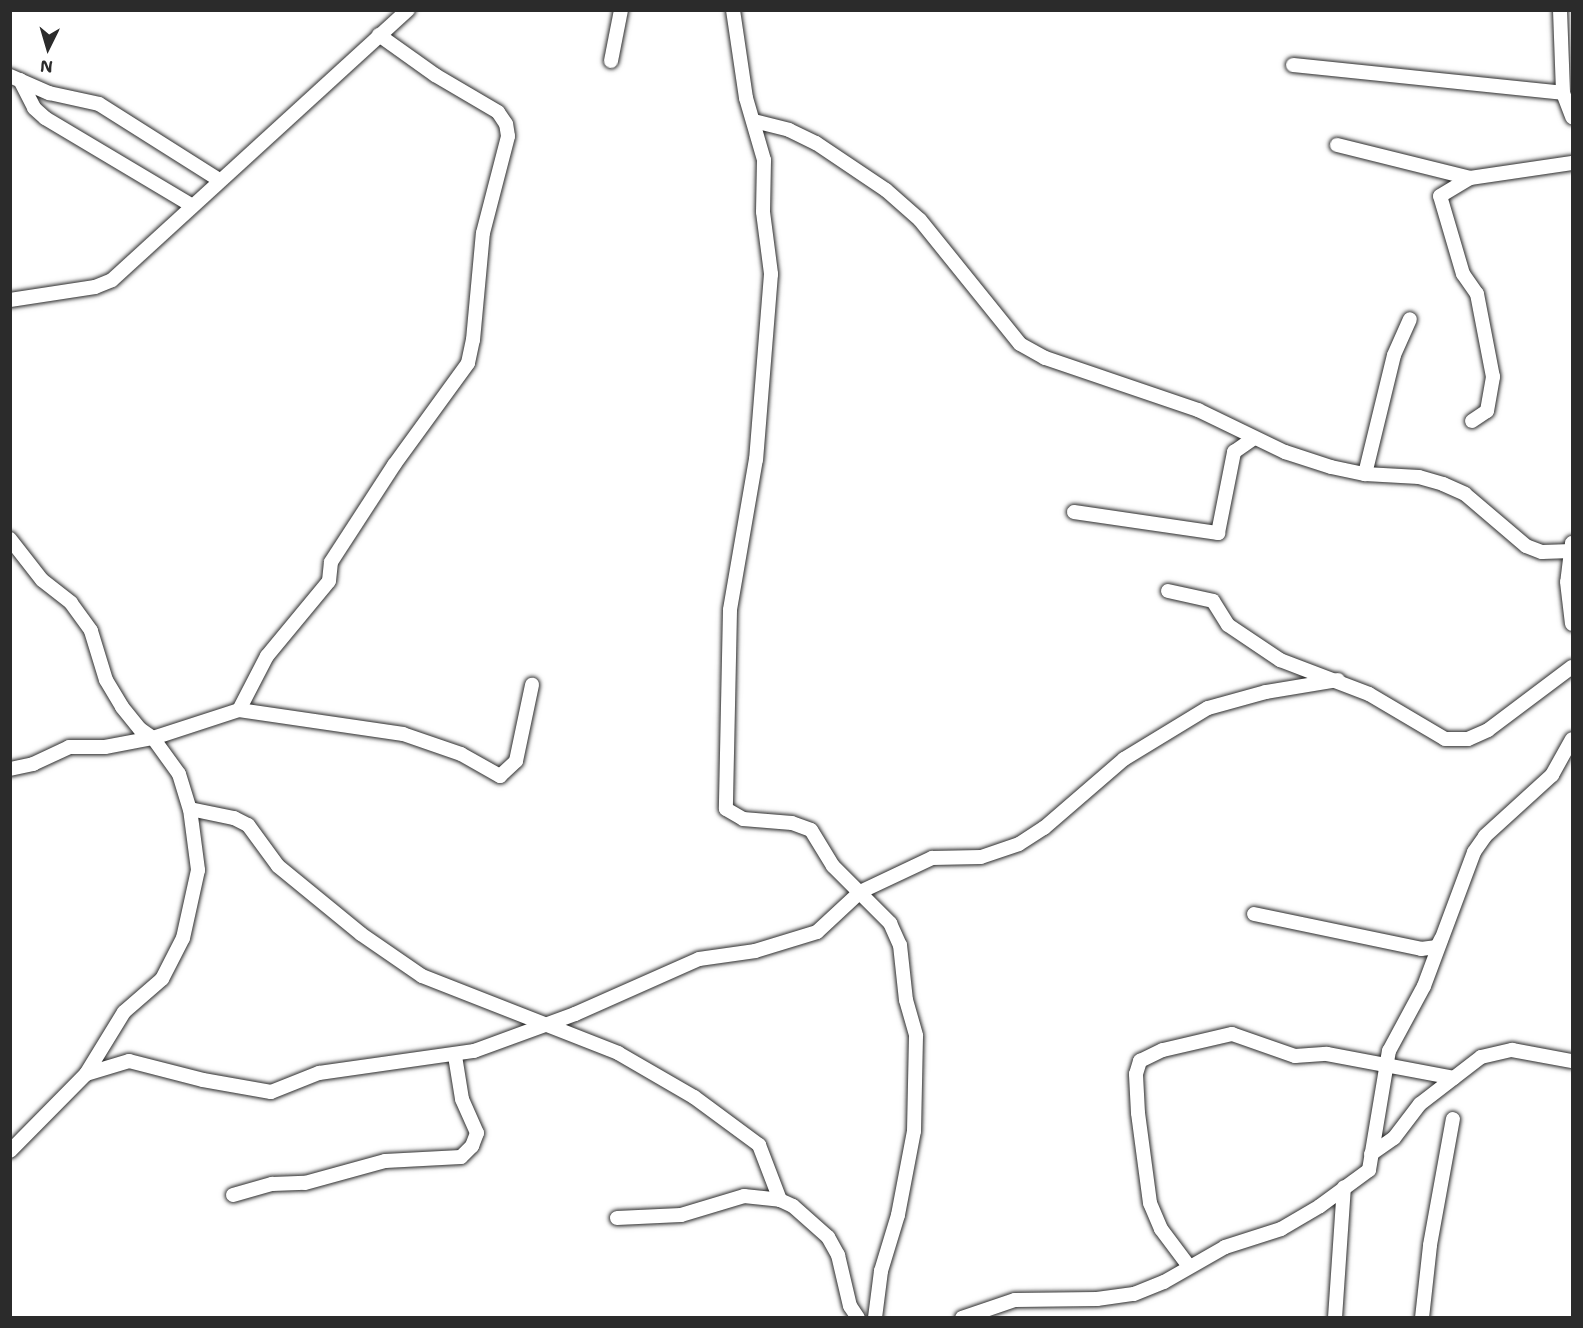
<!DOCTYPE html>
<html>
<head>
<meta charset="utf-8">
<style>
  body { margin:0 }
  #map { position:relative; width:1583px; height:1328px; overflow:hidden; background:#fff; font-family:"Shantell Sans",sans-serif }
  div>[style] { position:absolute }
  .roads { filter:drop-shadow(0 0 2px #2b2b2b) drop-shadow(0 0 2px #2b2b2b) }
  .minor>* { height:14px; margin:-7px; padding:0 7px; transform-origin:7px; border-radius:7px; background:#fff }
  span { translate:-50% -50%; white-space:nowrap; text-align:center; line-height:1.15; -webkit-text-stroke:5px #fff; paint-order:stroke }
  .frame { position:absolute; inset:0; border:12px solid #2b2b2b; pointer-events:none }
  .north { position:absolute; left:18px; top:18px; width:60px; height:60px; -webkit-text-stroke:4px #fff; paint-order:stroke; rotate:185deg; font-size:16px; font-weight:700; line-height:24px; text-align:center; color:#2b2b2b }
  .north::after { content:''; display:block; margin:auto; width:21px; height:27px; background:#2b2b2b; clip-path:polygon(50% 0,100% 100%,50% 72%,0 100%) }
</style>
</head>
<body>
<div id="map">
  <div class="roads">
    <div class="minor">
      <i style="left:733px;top:10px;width:89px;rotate:81.6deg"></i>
      <i style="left:746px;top:98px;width:65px;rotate:73.8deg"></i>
      <i style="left:764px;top:160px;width:52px;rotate:91.1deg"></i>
      <i style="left:763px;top:212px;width:63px;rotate:82.6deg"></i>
      <i style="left:771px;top:274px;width:186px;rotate:94.6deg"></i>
      <i style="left:756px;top:459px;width:153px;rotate:99.8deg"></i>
      <i style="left:730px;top:610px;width:199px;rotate:91.2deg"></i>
      <i style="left:726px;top:809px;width:20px;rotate:30deg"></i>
      <i style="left:743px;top:819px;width:49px;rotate:4.7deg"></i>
      <i style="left:792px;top:823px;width:20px;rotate:20deg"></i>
      <i style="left:811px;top:830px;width:42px;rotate:58.6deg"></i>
      <i style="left:833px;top:866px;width:81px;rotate:45deg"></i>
      <i style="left:890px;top:923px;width:24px;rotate:66deg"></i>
      <i style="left:900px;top:945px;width:55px;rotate:83.8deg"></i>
      <i style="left:906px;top:1000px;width:37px;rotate:74deg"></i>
      <i style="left:916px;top:1036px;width:95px;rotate:91.2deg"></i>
      <i style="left:914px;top:1131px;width:86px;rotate:100.8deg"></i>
      <i style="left:898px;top:1215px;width:59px;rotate:106.9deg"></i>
      <i style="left:881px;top:1271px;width:47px;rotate:97.3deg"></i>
      <i style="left:1560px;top:10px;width:83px;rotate:87.9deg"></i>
      <i style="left:1563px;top:93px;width:26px;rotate:69deg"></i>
      <i style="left:611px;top:61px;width:52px;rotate:-78.9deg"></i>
      <i style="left:1293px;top:65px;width:271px;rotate:5.9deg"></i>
      <i style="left:10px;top:76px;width:43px;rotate:23.6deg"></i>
      <i style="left:49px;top:93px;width:51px;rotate:12.4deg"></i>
      <i style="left:99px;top:104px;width:142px;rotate:32.3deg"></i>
      <i style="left:20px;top:80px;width:31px;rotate:63deg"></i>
      <i style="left:34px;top:108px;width:15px;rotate:42deg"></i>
      <i style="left:45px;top:118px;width:170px;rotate:30.8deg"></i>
      <i style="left:754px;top:121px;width:36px;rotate:14deg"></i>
      <i style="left:789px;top:130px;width:30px;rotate:26deg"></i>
      <i style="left:816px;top:143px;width:84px;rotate:33.9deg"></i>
      <i style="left:886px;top:190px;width:45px;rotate:41.4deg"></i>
      <i style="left:920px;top:220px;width:159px;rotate:51.1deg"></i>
      <i style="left:1020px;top:344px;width:29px;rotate:29deg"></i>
      <i style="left:1045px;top:358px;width:162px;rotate:18.8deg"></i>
      <i style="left:1198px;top:410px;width:97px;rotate:25.8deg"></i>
      <i style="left:1285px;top:452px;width:48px;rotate:18.1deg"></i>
      <i style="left:1331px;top:467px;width:35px;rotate:12deg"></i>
      <i style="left:1365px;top:474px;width:54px;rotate:3.2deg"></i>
      <i style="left:1419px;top:477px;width:25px;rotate:16deg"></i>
      <i style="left:1443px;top:484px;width:24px;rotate:24deg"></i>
      <i style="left:1465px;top:494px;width:80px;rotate:40.4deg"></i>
      <i style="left:1526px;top:546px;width:17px;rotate:21deg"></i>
      <i style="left:1542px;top:552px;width:30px;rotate:-2deg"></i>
      <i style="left:1337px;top:145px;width:137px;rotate:13.9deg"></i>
      <i style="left:10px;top:300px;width:86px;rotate:-8.7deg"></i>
      <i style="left:95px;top:287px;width:18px;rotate:-22deg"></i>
      <i style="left:112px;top:280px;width:401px;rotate:-42.4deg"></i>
      <i style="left:1472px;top:421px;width:18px;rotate:-34deg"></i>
      <i style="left:1487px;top:411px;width:35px;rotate:-80deg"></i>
      <i style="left:1493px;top:377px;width:85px;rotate:-100.9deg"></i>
      <i style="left:1477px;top:294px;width:24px;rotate:-125deg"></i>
      <i style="left:1463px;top:274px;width:81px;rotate:-106.4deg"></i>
      <i style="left:1440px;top:196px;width:35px;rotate:-31deg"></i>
      <i style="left:1470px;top:178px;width:103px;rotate:-8.4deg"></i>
      <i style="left:1365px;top:474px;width:122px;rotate:-76.3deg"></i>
      <i style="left:1394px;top:355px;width:39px;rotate:-66deg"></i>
      <i style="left:1074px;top:512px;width:146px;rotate:8.3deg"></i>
      <i style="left:1218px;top:533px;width:83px;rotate:-78.8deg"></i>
      <i style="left:1234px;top:452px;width:24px;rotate:-35deg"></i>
      <i style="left:10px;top:539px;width:52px;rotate:52deg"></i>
      <i style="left:42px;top:580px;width:37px;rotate:38deg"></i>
      <i style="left:71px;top:603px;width:34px;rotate:54deg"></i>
      <i style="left:91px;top:631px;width:51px;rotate:73deg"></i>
      <i style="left:106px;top:680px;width:31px;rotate:59deg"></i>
      <i style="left:122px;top:707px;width:28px;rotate:51deg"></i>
      <i style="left:140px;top:729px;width:16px;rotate:35deg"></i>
      <i style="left:153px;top:738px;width:44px;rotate:54.2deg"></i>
      <i style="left:179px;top:774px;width:37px;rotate:73deg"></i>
      <i style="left:190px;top:809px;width:62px;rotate:82.5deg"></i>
      <i style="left:198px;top:870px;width:70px;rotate:102.4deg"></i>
      <i style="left:183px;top:938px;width:46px;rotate:117.1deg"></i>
      <i style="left:162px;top:979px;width:50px;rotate:139deg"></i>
      <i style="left:124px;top:1012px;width:73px;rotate:121.5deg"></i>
      <i style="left:86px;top:1074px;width:108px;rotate:134.6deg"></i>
      <i style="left:1572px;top:543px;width:39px;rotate:97deg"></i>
      <i style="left:1567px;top:582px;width:42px;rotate:83.2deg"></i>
      <i style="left:1168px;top:591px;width:46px;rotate:12.5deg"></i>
      <i style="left:1213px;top:601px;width:28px;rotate:58deg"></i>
      <i style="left:1228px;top:625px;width:63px;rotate:33.9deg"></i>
      <i style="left:1280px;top:660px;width:95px;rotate:20.9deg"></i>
      <i style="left:1369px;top:694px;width:88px;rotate:30.6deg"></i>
      <i style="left:1445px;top:739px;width:23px"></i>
      <i style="left:1468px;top:739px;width:22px;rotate:-24deg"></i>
      <i style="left:1488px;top:730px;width:105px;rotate:-36.9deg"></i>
      <i style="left:239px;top:710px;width:61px;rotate:-62.6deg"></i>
      <i style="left:267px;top:656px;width:97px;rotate:-50.4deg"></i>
      <i style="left:329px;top:581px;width:19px;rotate:-84deg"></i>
      <i style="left:331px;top:562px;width:116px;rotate:-57deg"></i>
      <i style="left:394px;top:465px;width:126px;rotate:-54deg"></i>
      <i style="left:468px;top:363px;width:24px;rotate:-78deg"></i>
      <i style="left:473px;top:340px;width:107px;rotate:-84.7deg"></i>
      <i style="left:483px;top:233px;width:100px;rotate:-75.5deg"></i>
      <i style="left:508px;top:136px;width:12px;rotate:-99deg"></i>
      <i style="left:506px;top:124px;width:14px;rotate:-124deg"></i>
      <i style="left:498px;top:112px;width:73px;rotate:-149.6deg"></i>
      <i style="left:435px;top:75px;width:69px;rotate:-144.5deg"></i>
      <i style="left:10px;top:769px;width:24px;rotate:-12deg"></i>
      <i style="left:33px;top:764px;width:40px;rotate:-25deg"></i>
      <i style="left:69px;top:747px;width:36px"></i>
      <i style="left:105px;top:747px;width:49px;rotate:-10.6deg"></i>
      <i style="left:153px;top:738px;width:90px;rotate:-18deg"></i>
      <i style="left:239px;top:710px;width:166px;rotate:8.3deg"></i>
      <i style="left:403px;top:734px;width:61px;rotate:19deg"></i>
      <i style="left:461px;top:754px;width:45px;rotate:29.4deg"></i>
      <i style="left:500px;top:776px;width:22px;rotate:-43deg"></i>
      <i style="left:516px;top:761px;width:78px;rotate:-78.1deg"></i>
      <i style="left:190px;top:809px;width:45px;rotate:11.6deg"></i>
      <i style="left:234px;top:818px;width:16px;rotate:27deg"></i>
      <i style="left:248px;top:825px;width:51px;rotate:53.8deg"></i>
      <i style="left:278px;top:866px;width:107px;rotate:39.3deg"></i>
      <i style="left:361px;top:934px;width:74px;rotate:34.5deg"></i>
      <i style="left:422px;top:976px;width:211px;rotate:21.4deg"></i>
      <i style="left:618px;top:1053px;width:88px;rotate:30.1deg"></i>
      <i style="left:694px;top:1097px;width:81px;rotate:36.4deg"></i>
      <i style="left:759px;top:1145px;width:59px;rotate:69.1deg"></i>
      <i style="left:1254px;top:914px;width:171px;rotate:11.8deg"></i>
      <i style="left:1421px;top:949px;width:16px;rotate:-7deg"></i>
      <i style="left:1437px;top:947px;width:9px;rotate:-63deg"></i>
      <i style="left:86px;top:1074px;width:45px;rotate:-16.8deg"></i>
      <i style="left:129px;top:1061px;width:76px;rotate:14.4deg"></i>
      <i style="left:203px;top:1080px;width:69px;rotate:10deg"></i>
      <i style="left:271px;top:1092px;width:52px;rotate:-21.6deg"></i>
      <i style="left:319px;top:1073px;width:157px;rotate:-8.1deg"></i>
      <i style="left:474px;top:1051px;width:108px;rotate:-20.1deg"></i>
      <i style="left:575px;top:1014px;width:136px;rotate:-23.9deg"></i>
      <i style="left:699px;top:959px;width:57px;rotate:-8.1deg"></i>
      <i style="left:755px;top:951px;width:65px;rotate:-17deg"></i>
      <i style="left:817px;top:932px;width:59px;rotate:-42.9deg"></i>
      <i style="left:860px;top:892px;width:80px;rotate:-25.3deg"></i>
      <i style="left:932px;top:858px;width:49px;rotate:-1.2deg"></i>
      <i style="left:981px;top:857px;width:40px;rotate:-18.9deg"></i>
      <i style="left:1019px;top:844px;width:30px;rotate:-33deg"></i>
      <i style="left:1044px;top:828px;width:106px;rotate:-40.8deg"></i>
      <i style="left:1124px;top:759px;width:98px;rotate:-31.3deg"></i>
      <i style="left:1208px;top:708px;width:60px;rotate:-15.4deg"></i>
      <i style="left:1266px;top:692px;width:73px;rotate:-9.5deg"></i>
      <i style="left:1371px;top:1154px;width:28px;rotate:-35deg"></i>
      <i style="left:1394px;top:1138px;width:43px;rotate:-52.6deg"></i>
      <i style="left:1420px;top:1104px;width:77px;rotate:-37.6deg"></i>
      <i style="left:1481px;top:1057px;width:32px;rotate:-13deg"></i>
      <i style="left:1512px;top:1050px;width:61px;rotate:10.4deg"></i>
      <i style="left:233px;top:1195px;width:41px;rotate:-15.8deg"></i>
      <i style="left:272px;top:1184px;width:33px;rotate:-2deg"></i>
      <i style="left:305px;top:1183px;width:83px;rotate:-15.4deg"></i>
      <i style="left:385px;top:1161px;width:76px;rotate:-3deg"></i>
      <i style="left:461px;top:1157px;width:16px;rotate:-45deg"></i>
      <i style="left:472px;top:1146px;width:14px;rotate:-69deg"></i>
      <i style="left:477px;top:1133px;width:37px;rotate:-114deg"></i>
      <i style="left:462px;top:1099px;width:44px;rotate:-99.2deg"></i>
      <i style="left:617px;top:1218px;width:64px;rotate:-2.7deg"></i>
      <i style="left:681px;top:1215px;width:66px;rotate:-16.8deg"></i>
      <i style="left:744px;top:1196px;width:36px;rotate:6deg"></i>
      <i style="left:780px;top:1200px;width:14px;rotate:25deg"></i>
      <i style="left:793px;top:1206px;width:47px;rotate:41.5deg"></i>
      <i style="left:828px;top:1237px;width:21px;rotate:61deg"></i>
      <i style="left:838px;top:1255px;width:52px;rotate:76.8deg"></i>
      <i style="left:850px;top:1306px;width:14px;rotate:56deg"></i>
      <i style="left:1188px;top:1265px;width:45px;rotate:-126.9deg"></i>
      <i style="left:1161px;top:1229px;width:28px;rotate:-113deg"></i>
      <i style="left:1150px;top:1203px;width:91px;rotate:-97.6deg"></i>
      <i style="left:1138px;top:1113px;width:39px;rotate:-93deg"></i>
      <i style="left:1136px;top:1074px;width:14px;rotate:-73deg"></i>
      <i style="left:1140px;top:1061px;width:25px;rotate:-26deg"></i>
      <i style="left:1163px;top:1050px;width:71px;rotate:-13.1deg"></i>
      <i style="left:1232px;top:1034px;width:67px;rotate:19.2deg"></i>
      <i style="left:1295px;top:1056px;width:32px;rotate:-4deg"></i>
      <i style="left:1327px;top:1054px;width:129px;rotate:10.7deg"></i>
      <i style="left:962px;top:1318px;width:56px;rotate:-18.8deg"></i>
      <i style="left:1015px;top:1300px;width:82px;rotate:-0.7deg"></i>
      <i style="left:1097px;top:1299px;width:37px;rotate:-8deg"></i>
      <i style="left:1134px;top:1294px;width:32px;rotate:-22deg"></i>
      <i style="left:1164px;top:1282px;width:70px;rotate:-29.8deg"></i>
      <i style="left:1225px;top:1247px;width:59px;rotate:-17.8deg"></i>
      <i style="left:1281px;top:1229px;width:45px;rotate:-30.5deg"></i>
      <i style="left:1320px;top:1206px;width:61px;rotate:-36.3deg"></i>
      <i style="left:1369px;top:1170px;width:121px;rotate:-80.5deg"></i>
      <i style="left:1389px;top:1051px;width:74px;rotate:-61.7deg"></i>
      <i style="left:1424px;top:986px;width:143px;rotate:-69.5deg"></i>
      <i style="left:1474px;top:852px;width:19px;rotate:-55deg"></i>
      <i style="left:1485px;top:836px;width:91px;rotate:-42.3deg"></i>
      <i style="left:1552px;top:775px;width:41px;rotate:-60.9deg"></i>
      <i style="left:1335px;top:1318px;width:131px;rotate:-86.1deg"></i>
      <i style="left:1422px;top:1318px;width:73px;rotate:-83.7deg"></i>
      <i style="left:1430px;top:1245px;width:128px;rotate:-79.7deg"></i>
    </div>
  </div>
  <div class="frame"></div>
  <div class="north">N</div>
</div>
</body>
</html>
